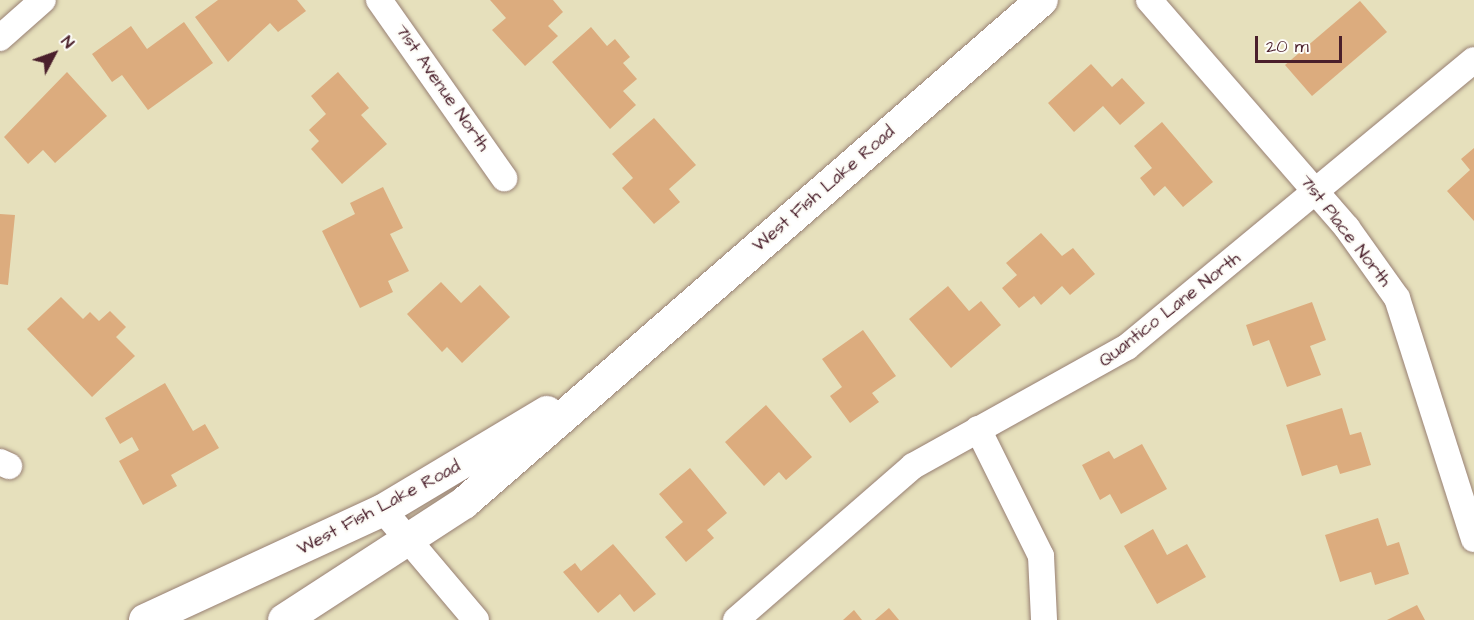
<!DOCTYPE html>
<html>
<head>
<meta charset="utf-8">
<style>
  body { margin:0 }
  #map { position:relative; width:1474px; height:620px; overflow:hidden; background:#e6e0bc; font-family:"Architects Daughter",sans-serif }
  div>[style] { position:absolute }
  .building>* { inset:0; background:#dcac7e }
  .roads { filter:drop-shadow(0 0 2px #988074) drop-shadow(0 0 2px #988074) }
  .minor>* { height:26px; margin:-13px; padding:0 13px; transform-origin:13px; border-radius:13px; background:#fff }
  .tertiary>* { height:32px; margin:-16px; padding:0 16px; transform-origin:16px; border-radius:16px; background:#fff }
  span { translate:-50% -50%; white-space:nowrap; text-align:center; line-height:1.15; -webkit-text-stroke:4.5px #fdfcf7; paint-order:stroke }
  .street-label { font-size:18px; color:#4a1f2b }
  .north { position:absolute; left:24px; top:24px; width:60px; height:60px; -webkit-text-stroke:4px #fdfcf7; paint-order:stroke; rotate:49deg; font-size:16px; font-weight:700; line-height:24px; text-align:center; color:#4a1f2b }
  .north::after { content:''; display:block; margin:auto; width:21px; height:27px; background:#4a1f2b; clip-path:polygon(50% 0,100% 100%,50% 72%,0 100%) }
  .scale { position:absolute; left:1255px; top:36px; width:87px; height:27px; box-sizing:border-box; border:3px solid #4a1f2b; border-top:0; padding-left:8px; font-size:18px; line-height:21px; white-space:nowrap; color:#4a1f2b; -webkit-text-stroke:4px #fdfcf7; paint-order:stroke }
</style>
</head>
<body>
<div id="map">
  <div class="building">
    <i style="clip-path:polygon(218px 0,297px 0,306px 11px,278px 32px,270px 23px,228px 62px,195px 17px)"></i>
    <i style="clip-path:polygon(490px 0,553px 0,563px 12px,548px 26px,558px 36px,525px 66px,492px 30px,506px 18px)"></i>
    <i style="clip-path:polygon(1360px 1px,1387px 32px,1312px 96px,1285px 65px)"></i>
    <i style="clip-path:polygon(184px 22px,213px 63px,148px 110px,122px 75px,112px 82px,92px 54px,131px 26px,147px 49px)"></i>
    <i style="clip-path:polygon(591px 27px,607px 46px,615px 39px,630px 57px,623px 63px,637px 79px,623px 91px,636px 105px,610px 129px,552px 62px)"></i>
    <i style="clip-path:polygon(1091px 64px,1112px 87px,1122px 78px,1145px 103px,1120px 125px,1103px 106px,1074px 132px,1048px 103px)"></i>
    <i style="clip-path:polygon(67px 72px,107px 116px,55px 163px,43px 150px,28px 164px,4px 137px)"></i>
    <i style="clip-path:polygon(338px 72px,369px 108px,361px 115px,387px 144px,342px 184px,311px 149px,319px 141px,309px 130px,326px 114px,311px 96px)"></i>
    <i style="clip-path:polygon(654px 118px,696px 165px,669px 189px,680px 202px,654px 224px,622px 188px,633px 178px,612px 154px)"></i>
    <i style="clip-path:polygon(1162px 122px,1213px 182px,1183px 207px,1165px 186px,1154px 196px,1140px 178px,1152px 168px,1134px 146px)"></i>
    <i style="clip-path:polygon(1474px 148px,1474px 221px,1447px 191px,1470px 170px,1461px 159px)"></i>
    <i style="clip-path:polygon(383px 187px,403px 228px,390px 234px,409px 271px,388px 281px,393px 292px,360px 308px,322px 231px,355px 214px,350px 203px)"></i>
    <i style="clip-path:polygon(0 214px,15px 215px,8px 285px,0 284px)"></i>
    <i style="clip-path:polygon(1041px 233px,1062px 256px,1073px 248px,1095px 274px,1070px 295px,1062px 286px,1041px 305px,1034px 296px,1019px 308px,1002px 288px,1017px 275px,1006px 263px)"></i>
    <i style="clip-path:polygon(441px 282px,461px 303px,480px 285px,510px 317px,462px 363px,447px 347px,442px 352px,407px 314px)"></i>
    <i style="clip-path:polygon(948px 286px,969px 311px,981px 301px,1001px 325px,951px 368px,909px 319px)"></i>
    <i style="clip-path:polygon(61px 297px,83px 319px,90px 312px,99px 321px,110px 311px,126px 327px,116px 337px,135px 356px,92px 397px,27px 329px)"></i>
    <i style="clip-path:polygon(1312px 302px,1326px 340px,1310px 346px,1321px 375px,1287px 387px,1269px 340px,1253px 346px,1246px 325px)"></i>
    <i style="clip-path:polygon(863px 330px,896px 376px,872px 393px,879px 402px,850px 423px,830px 396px,842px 387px,822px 359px)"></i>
    <i style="clip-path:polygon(165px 383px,193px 431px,205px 424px,219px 448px,171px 475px,177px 486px,143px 505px,119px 461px,139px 450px,132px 437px,120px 444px,105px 418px)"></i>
    <i style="clip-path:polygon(766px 405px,812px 457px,786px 480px,779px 472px,764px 486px,725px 442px)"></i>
    <i style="clip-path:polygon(1342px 408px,1350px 435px,1361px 432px,1371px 465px,1340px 474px,1337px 465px,1302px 476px,1286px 425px)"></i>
    <i style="clip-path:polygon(1142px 444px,1167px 489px,1121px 514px,1110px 494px,1100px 500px,1082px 465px,1109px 451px,1114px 459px)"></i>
    <i style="clip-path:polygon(690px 468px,727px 513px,707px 530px,714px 538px,686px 562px,665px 537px,683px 522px,659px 494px)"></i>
    <i style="clip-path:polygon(1378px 518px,1387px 546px,1399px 542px,1409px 574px,1375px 585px,1371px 572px,1340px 582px,1325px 535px)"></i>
    <i style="clip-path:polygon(1153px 529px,1167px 555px,1187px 544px,1206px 577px,1157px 604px,1124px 546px)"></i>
    <i style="clip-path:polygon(613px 544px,656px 594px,634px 612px,620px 594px,598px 613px,563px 572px,575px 563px,581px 571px)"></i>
    <i style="clip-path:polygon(1417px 605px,1425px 620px,1387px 620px)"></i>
    <i style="clip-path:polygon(889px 608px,899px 620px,875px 620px)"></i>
    <i style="clip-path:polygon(854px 610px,862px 620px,843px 620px)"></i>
  </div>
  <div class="roads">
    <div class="minor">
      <i style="left:379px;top:0;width:218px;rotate:54.9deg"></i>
      <i style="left:1149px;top:0;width:302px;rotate:49deg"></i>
      <i style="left:1347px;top:228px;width:86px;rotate:54.5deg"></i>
      <i style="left:1397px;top:298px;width:253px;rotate:72.3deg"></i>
      <i style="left:0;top:38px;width:57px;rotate:-41.5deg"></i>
      <i style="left:978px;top:429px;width:142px;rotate:63.6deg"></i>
      <i style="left:1041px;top:556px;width:64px;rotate:87.3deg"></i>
      <i style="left:0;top:462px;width:10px;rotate:24deg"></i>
      <i style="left:383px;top:510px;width:144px;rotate:49.8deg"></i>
      <i style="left:736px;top:620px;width:235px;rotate:-41deg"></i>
      <i style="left:913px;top:466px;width:245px;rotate:-29.1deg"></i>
      <i style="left:1127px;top:347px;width:450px;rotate:-39.6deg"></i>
    </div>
    <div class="tertiary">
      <i style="left:145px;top:620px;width:262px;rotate:-24.8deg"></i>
      <i style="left:383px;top:510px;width:191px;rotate:-30.9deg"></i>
      <i style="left:284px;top:620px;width:215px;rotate:-33deg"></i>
      <i style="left:464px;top:503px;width:766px;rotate:-41.03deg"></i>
    </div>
  </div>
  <div class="street-label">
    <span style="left:442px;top:88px;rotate:55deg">71st Avenue North</span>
    <span style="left:824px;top:189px;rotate:-41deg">West Fish Lake Road</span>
    <span style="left:1345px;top:231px;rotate:52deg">71st Place North</span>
    <span style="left:1170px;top:310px;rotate:-38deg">Quantico Lane North</span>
    <span style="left:379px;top:508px;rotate:-28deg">West Fish Lake Road</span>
  </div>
  <div class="north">N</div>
  <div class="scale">20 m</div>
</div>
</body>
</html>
